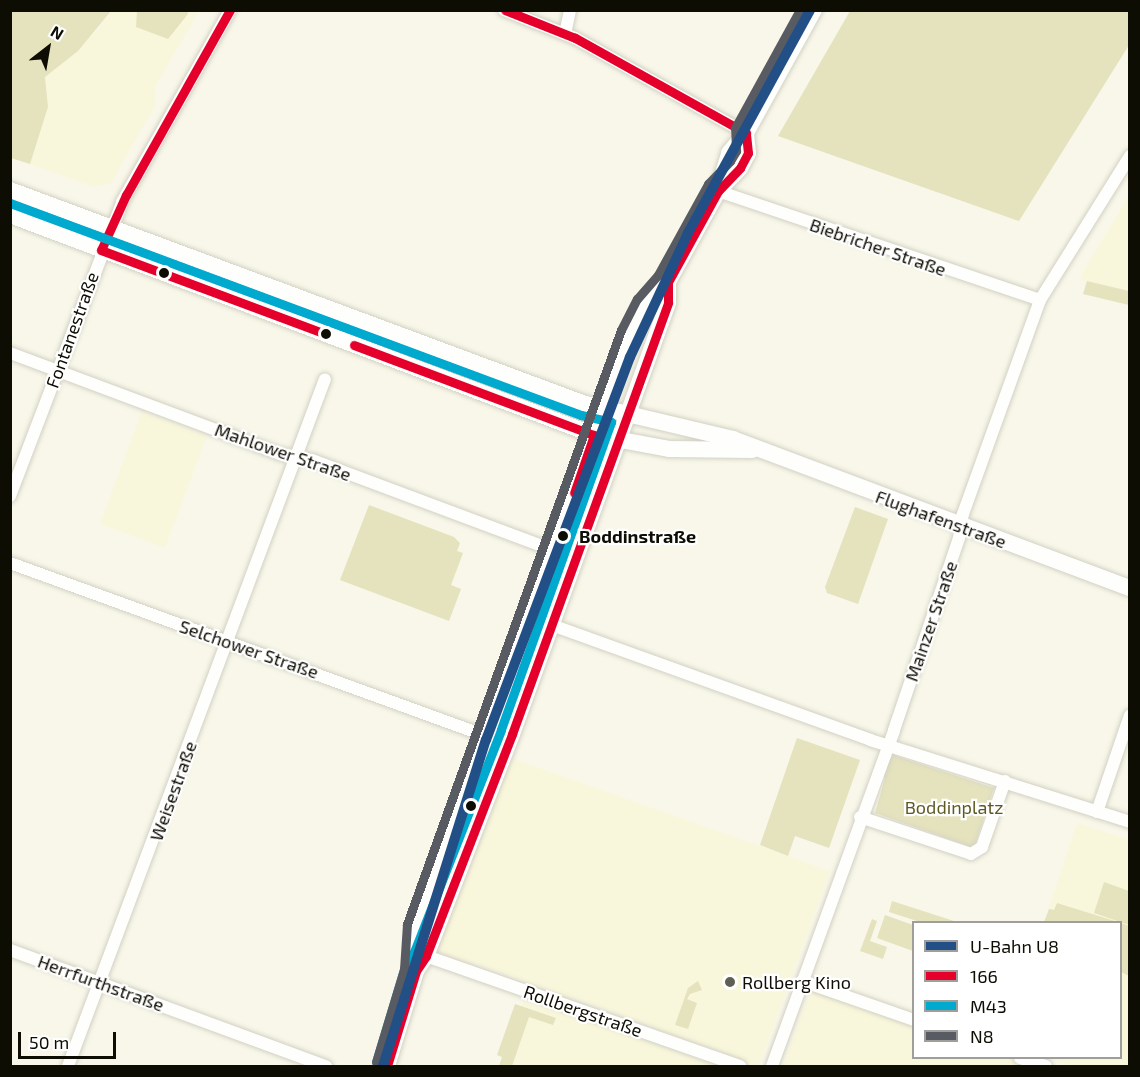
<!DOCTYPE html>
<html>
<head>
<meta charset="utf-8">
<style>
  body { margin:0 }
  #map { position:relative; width:1140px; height:1077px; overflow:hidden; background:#f8f7e9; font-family:"Exo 2",sans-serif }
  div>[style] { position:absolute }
  .built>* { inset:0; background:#f9f7db }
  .green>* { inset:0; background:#e5e2be }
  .roads { filter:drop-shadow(0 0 2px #d2d1c4) drop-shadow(0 0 2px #d2d1c4) }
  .street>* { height:12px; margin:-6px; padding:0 6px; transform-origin:6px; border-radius:6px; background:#fefefc }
  .secondary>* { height:16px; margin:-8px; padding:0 8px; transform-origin:8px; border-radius:8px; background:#fefefc }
  .bus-1>* { height:9px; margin:-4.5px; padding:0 4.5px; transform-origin:4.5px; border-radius:4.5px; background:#e4002b }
  .bus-2>* { height:9px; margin:-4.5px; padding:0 4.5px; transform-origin:4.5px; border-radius:4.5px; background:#00a9ce }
  .bus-3>* { height:9px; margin:-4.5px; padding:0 4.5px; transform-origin:4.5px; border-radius:4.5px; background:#595b62 }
  .metro-1>* { height:10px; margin:-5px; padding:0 5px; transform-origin:5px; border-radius:5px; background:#224f86 }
  .dots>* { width:16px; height:16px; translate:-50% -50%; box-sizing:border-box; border:3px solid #fff; border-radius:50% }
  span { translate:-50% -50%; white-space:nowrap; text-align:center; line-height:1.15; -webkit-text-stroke:4.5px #fff; paint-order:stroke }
  .street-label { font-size:18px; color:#0e0d04 }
  .stop-label { font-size:18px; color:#0e0d04; font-weight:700 }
  .left { translate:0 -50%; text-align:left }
  .park-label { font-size:18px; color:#5d5922 }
  .poi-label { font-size:18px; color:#0e0d04 }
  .frame { position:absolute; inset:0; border:12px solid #0e0d04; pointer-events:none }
  .legend { position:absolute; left:912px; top:921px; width:210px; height:138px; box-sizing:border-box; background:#fff; border:2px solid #9f9e9b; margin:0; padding:8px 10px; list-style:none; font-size:18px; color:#0e0d04 }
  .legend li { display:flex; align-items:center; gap:12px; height:30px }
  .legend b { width:30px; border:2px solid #9f9e9b }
  .north { position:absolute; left:18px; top:18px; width:60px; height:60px; -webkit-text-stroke:4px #fff; paint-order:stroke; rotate:31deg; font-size:16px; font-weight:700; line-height:24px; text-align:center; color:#0e0d04 }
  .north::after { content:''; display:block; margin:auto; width:21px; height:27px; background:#0e0d04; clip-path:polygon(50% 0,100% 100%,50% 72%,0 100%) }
  .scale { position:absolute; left:18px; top:1032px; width:98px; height:27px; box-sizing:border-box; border:3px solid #0e0d04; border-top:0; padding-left:8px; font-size:18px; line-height:21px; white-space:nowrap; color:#0e0d04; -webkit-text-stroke:4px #fff; paint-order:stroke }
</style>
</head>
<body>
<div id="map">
  <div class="built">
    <i style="clip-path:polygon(111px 11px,199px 11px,155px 87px,156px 104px,111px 183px,94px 187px,30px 164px,48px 107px,45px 77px,98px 29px)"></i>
    <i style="clip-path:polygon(1129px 196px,1129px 291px,1079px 279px,1090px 260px)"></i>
    <i style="clip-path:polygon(142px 411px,207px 436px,165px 548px,100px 524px)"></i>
    <i style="clip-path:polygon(511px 758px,830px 871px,759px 1065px,752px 1066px,703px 1044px,696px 1047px,658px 1033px,655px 1027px,571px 997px,563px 1000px,560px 994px,542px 987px,536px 990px,532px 984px,474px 963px,468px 966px,438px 955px,436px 951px,481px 823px,489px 820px)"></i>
    <i style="clip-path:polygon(1077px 823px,1129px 840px,1129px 1066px,1070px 1066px,1051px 1059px,1120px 1058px,1120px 922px,1044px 922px)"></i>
    <i style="clip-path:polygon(811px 989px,913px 1024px,914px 1058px,1008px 1058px,1033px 1066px,783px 1066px)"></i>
    <i style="clip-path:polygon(524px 999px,716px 1066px,500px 1066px)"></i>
  </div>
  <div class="green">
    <i style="clip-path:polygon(10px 11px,111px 11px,78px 51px,45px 77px,48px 107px,30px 164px,11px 158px)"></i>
    <i style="clip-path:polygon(137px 11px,188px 11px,188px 14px,168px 39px,136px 27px)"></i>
    <i style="clip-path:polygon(850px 11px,1129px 11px,1129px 45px,1019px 221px,778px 136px)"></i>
    <i style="clip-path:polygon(182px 260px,578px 408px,575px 417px,181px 270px)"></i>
    <i style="clip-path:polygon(1087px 281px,1129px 291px,1129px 305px,1083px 294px)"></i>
    <i style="clip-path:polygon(369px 505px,454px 537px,460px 543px,457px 551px,463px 553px,451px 585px,461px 589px,449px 621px,340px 580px)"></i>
    <i style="clip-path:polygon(855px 507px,888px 519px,858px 604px,827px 593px,825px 587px)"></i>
    <i style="clip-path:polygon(797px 738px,860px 760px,829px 848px,795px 836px,788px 856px,760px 845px)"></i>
    <i style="clip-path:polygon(893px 755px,994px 788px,975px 845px,971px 847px,875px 813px,885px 778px,881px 773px)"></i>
    <i style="clip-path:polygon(1104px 882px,1129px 891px,1129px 925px,1094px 913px)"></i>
    <i style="clip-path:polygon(892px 901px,957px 922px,920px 922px,889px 912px)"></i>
    <i style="clip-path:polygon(1057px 903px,1118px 922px,1044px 922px,1049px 909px,1054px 910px)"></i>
    <i style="clip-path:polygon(885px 915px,913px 925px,913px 951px,877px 938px)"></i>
    <i style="clip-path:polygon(872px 919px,877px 921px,870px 941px,887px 947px,883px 959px,860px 951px)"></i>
    <i style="clip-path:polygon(1121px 923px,1129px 926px,1129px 976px,1121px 972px)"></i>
    <i style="clip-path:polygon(698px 981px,702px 990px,690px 994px,687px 999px,697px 1003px,688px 1029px,675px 1025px,688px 988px)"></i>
    <i style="clip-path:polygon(515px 1004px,556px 1018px,553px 1025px,529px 1017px,512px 1066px,499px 1066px,502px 1057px,497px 1055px)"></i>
  </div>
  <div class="roads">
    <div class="street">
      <i style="left:504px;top:10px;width:76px;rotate:21.5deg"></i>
      <i style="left:575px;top:38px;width:196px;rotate:29.1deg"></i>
      <i style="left:565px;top:34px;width:25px;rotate:-78deg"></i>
      <i style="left:718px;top:191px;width:340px;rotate:18.7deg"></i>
      <i style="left:10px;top:353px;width:288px;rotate:20.5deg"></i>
      <i style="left:280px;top:454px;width:33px;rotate:11deg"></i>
      <i style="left:312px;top:460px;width:260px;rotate:20.5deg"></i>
      <i style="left:10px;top:496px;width:315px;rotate:-69.1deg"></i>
      <i style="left:122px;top:202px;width:220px;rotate:-60.6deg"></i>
      <i style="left:10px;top:563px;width:530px;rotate:19.97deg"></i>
      <i style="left:532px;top:618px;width:359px;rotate:19.8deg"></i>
      <i style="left:870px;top:740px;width:273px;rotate:17.5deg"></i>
      <i style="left:1097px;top:812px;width:102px;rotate:-71.2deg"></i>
      <i style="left:860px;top:817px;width:117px;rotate:18.4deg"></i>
      <i style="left:971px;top:854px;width:13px;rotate:-32deg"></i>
      <i style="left:982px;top:847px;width:70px;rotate:-70.8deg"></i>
      <i style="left:10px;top:950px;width:337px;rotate:20.2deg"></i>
      <i style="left:426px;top:956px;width:333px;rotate:19.3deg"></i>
      <i style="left:802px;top:981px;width:119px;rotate:19.2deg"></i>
      <i style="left:1020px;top:1058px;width:27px;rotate:17deg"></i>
      <i style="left:68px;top:1066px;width:733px;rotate:-69.49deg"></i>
      <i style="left:772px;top:1066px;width:357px;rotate:-70deg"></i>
      <i style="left:894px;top:730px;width:203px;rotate:-71.3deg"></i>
      <i style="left:959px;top:538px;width:24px;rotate:-81deg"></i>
      <i style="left:963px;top:514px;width:227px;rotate:-70.2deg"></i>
      <i style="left:1040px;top:300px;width:170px;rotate:-58deg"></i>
    </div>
    <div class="secondary">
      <i style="left:10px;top:190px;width:614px;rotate:20.41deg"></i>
      <i style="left:585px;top:404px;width:152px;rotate:13.3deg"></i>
      <i style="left:733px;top:439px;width:424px;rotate:20.6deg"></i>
      <i style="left:718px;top:190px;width:39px;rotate:-73deg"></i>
      <i style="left:729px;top:153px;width:26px;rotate:-50deg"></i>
      <i style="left:746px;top:133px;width:141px;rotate:-61.1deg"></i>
      <i style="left:10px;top:215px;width:624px;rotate:20.64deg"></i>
      <i style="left:594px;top:435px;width:76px;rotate:10.6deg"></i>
      <i style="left:669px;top:449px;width:83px;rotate:0.7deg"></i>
      <i style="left:416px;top:971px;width:43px;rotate:-87.3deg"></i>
      <i style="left:418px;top:928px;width:631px;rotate:-70.19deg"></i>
      <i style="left:632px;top:334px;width:33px;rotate:-63deg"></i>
      <i style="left:647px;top:305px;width:31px;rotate:-48deg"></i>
      <i style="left:668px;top:282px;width:104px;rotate:-61.2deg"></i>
      <i style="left:718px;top:191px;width:32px;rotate:-46deg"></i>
      <i style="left:740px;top:168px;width:17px;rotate:-62deg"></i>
      <i style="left:748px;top:153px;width:20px;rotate:-96deg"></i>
      <i style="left:387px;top:1066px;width:99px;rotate:-73deg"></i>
      <i style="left:416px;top:971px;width:18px;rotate:-56deg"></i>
      <i style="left:426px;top:956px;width:238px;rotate:-68.8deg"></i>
      <i style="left:512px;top:734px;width:459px;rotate:-70.1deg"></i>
      <i style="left:668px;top:302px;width:20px;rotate:-90deg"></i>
    </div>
  </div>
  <div class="bus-1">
    <i style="left:230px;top:10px;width:212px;rotate:119.3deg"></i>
    <i style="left:126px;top:195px;width:60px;rotate:114.4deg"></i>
    <i style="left:101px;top:250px;width:240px;rotate:20.5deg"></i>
    <i style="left:354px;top:345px;width:256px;rotate:20.6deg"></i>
    <i style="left:594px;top:435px;width:61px;rotate:109deg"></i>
    <i style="left:387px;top:1066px;width:99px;rotate:-73deg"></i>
    <i style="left:416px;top:971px;width:18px;rotate:-56deg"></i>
    <i style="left:426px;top:956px;width:238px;rotate:-68.8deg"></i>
    <i style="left:512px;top:734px;width:459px;rotate:-70.1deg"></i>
    <i style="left:668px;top:302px;width:20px;rotate:-90deg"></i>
    <i style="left:668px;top:282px;width:104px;rotate:-61.2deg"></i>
    <i style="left:718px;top:191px;width:32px;rotate:-46deg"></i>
    <i style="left:740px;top:168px;width:17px;rotate:-62deg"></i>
    <i style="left:748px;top:153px;width:20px;rotate:-96deg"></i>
    <i style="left:746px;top:133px;width:196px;rotate:-150.9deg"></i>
    <i style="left:575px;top:38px;width:75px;rotate:-158.2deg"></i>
  </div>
  <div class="bus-2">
    <i style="left:10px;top:203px;width:609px;rotate:20.37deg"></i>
    <i style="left:581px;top:415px;width:31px;rotate:13deg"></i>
    <i style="left:611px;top:422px;width:327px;rotate:109.7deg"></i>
    <i style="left:501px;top:730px;width:236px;rotate:111.4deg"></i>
    <i style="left:415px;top:950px;width:19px;rotate:122deg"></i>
    <i style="left:405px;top:966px;width:100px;rotate:106.8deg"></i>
  </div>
  <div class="bus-3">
    <i style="left:376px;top:1062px;width:97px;rotate:-73.2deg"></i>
    <i style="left:404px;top:969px;width:45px;rotate:-86.2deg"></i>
    <i style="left:407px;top:924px;width:631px;rotate:-70.19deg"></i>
    <i style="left:621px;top:330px;width:35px;rotate:-63deg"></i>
    <i style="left:637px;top:299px;width:32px;rotate:-49deg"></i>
    <i style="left:658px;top:275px;width:104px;rotate:-61.2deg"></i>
    <i style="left:708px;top:184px;width:32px;rotate:-46deg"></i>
    <i style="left:730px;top:161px;width:12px;rotate:-59deg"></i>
    <i style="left:736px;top:151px;width:23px;rotate:-92deg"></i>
    <i style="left:735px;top:128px;width:135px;rotate:-61.2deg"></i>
  </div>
  <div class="metro-1">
    <i style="left:383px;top:1066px;width:342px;rotate:-72.5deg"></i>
    <i style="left:486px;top:740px;width:409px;rotate:-69.4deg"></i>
    <i style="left:630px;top:357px;width:137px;rotate:-64.9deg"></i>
    <i style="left:688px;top:233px;width:254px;rotate:-61.3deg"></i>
  </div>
  <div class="dots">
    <i style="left:164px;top:273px;background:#0e0d04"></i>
    <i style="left:326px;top:334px;background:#0e0d04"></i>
    <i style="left:563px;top:536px;background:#0e0d04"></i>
    <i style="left:471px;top:806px;background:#0e0d04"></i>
    <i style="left:730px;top:982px;background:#605f54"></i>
  </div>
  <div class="street-label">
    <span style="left:878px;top:247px;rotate:19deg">Biebricher Straße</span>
    <span style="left:72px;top:330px;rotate:-70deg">Fontanestraße</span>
    <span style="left:283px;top:452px;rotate:19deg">Mahlower Straße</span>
    <span style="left:941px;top:519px;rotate:20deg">Flughafenstraße</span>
    <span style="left:931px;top:621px;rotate:-71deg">Mainzer Straße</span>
    <span style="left:249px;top:649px;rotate:19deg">Selchower Straße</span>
    <span style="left:173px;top:791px;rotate:-70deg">Weisestraße</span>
    <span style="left:101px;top:983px;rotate:20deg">Herrfurthstraße</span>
    <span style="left:583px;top:1011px;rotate:19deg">Rollbergstraße</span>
  </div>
  <div class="stop-label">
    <span class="left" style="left:579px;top:536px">Boddinstraße</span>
  </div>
  <div class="park-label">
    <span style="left:954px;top:807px">Boddinplatz</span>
  </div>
  <div class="poi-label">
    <span class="left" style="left:742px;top:982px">Rollberg Kino</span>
  </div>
  <div class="frame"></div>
  <ul class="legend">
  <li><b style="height:8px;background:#224f86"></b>U-Bahn U8</li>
  <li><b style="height:8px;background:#e4002b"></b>166</li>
  <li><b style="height:8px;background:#00a9ce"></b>M43</li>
  <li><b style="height:8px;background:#595b62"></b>N8</li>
  </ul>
  <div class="north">N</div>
  <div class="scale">50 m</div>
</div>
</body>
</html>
